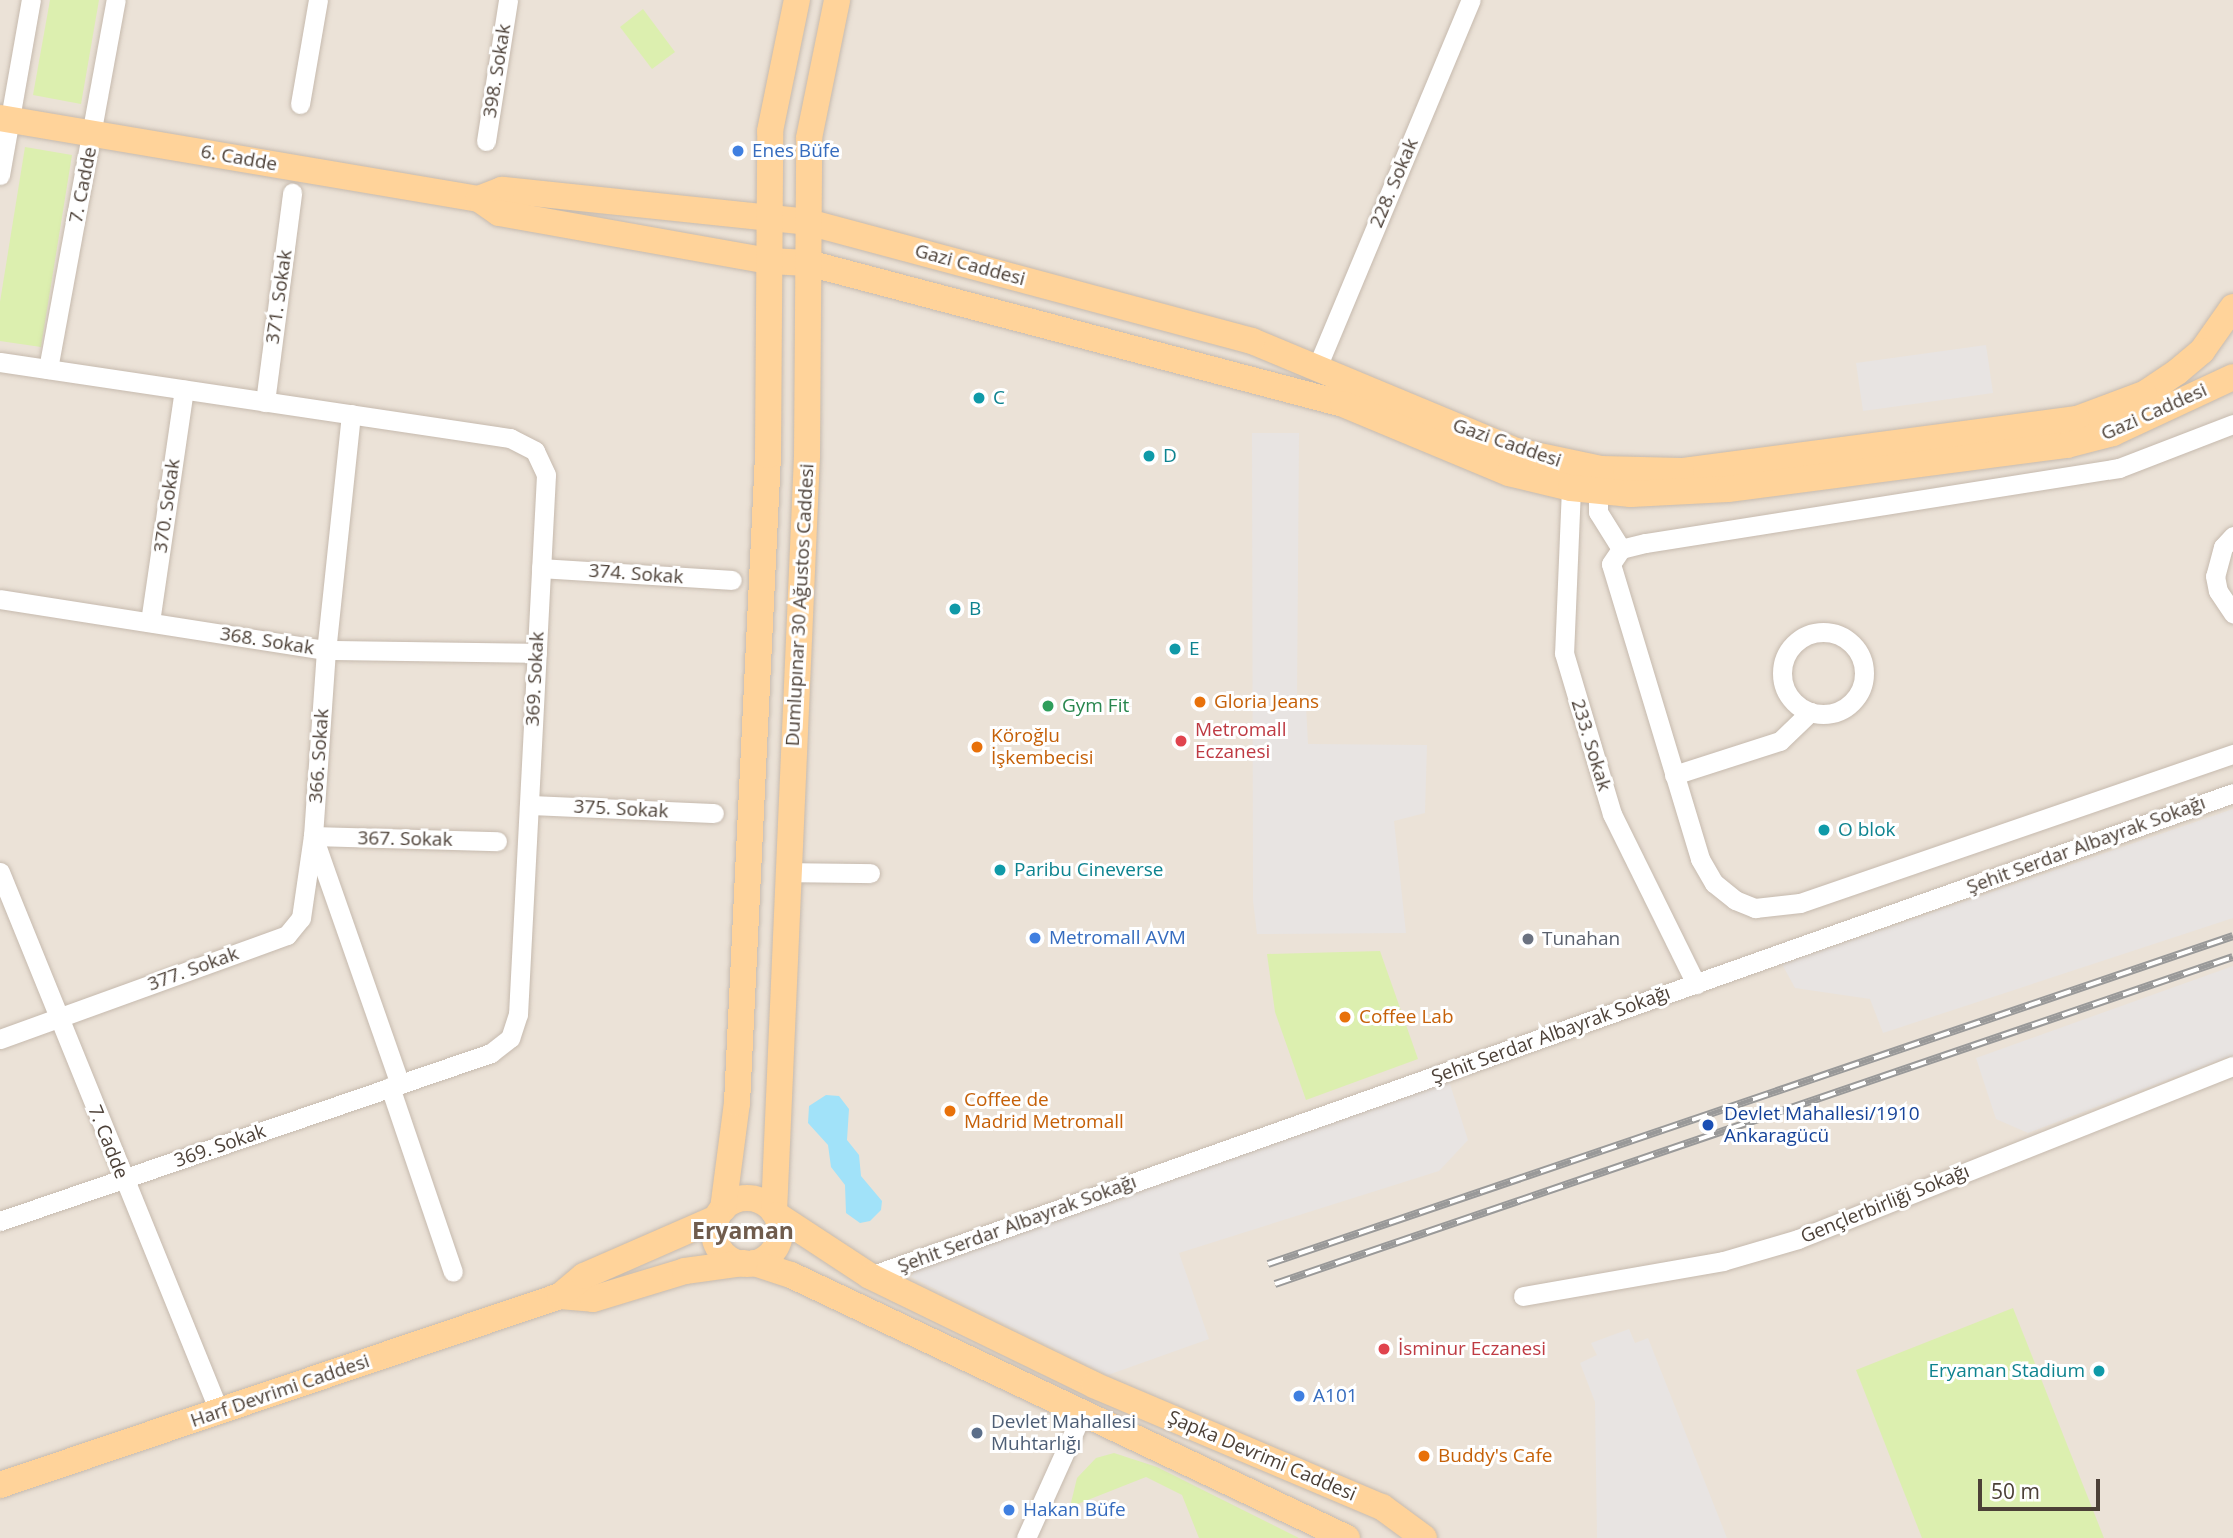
<!DOCTYPE html>
<html>
<head>
<meta charset="utf-8">
<style>
  body { margin:0 }
  #map { position:relative; width:2233px; height:1538px; overflow:hidden; background:#f6f1ea; font-family:"Open Sans",sans-serif }
  div>[style] { position:absolute }
  .residential>* { inset:0; background:#ebe2d7 }
  .green>* { inset:0; background:#dcefaf }
  .parking>* { inset:0; background:#e8e4e2 }
  .water>* { inset:0; background:#a1e2f9 }
  .roads { filter:drop-shadow(0 0 2px #c6baae) drop-shadow(0 0 2px #c6baae) }
  .minor>* { height:19px; margin:-9.5px; padding:0 9.5px; transform-origin:9.5px; border-radius:9.5px; background:#fff }
  .minor>.ring { margin:-9.5px; padding:0; box-sizing:content-box; background:none; border:19px solid #fff; border-radius:50% }
  .major>* { height:26px; margin:-13px; padding:0 13px; transform-origin:13px; border-radius:13px; background:#ffd39a }
  .major>.ring { margin:-13px; padding:0; box-sizing:content-box; background:none; border:26px solid #ffd39a; border-radius:50% }
  .rail>* { height:8px; margin-top:-4px; transform-origin:0; background:repeating-linear-gradient(90deg,#fff 0 16px,#999 0 32px); box-sizing:border-box; border-block:2px solid #999 }
  .dots>* { width:19px; height:19px; translate:-50% -50%; box-sizing:border-box; border:4px solid #fff; border-radius:50% }
  span { translate:-50% -50%; white-space:nowrap; text-align:center; line-height:1.15; -webkit-text-stroke:6px #fff; paint-order:stroke }
  .street-label { font-size:19px; color:#4c4037 }
  .shop-label { font-size:19px; color:#366cbe }
  .left { translate:0 -50%; text-align:left }
  .culture-label { font-size:19px; color:#0d838f }
  .right { translate:-100% -50%; text-align:right }
  .food-label { font-size:19px; color:#c56008 }
  .leisure-label { font-size:19px; color:#27864d }
  .health-label { font-size:19px; color:#be3a42 }
  .worship-label { font-size:19px; color:#5b616d }
  .transit-label { font-size:19px; color:#164399 }
  .service-label { font-size:19px; color:#4e5e75 }
  .quarter-label { font-size:23px; color:#705c4d; font-weight:700 }
  .scale { position:absolute; left:1978px; top:1479px; width:122px; height:32px; box-sizing:border-box; border:4px solid #4c4037; border-top:0; padding-left:9px; font-size:21px; line-height:24px; white-space:nowrap; color:#4c4037; -webkit-text-stroke:5px #fff; paint-order:stroke }
</style>
</head>
<body>
<div id="map">
  <div class="residential">
    <i style="clip-path:polygon(0 0,2233px 0,2233px 1538px,0 1538px)"></i>
  </div>
  <div class="green">
    <i style="clip-path:polygon(50px 0,99px 0,81px 104px,33px 95px)"></i>
    <i style="clip-path:polygon(643px 9px,675px 52px,652px 69px,620px 27px)"></i>
    <i style="clip-path:polygon(25px 147px,72px 155px,41px 347px,0 341px,0 302px)"></i>
    <i style="clip-path:polygon(1380px 951px,1418px 1059px,1306px 1100px,1275px 1012px,1267px 954px)"></i>
    <i style="clip-path:polygon(2013px 1308px,2104px 1538px,1922px 1538px,1856px 1370px)"></i>
    <i style="clip-path:polygon(1114px 1453px,1157px 1467px,1299px 1538px,1199px 1538px,1182px 1495px,1146px 1477px,1070px 1507px,1077px 1478px,1096px 1458px)"></i>
  </div>
  <div class="parking">
    <i style="clip-path:polygon(1986px 345px,1993px 393px,1863px 411px,1856px 363px)"></i>
    <i style="clip-path:polygon(1252px 433px,1299px 433px,1297px 705px,1306px 705px,1308px 744px,1427px 745px,1425px 813px,1394px 821px,1406px 933px,1257px 934px,1253px 901px)"></i>
    <i style="clip-path:polygon(2233px 809px,2233px 918px,1883px 1033px,1870px 999px,1795px 988px,1782px 964px)"></i>
    <i style="clip-path:polygon(2233px 966px,2233px 1055px,2028px 1133px,1996px 1119px,1976px 1058px)"></i>
    <i style="clip-path:polygon(1449px 1081px,1468px 1140px,1439px 1171px,1179px 1253px,1209px 1339px,1108px 1375px,911px 1277px,918px 1266px)"></i>
    <i style="clip-path:polygon(1629px 1329px,1635px 1343px,1648px 1338px,1727px 1538px,1597px 1538px,1595px 1402px,1580px 1363px,1597px 1355px,1591px 1343px)"></i>
  </div>
  <div class="water">
    <i style="clip-path:polygon(826px 1095px,839px 1096px,849px 1109px,847px 1140px,859px 1155px,861px 1176px,882px 1201px,881px 1210px,870px 1221px,860px 1223px,846px 1213px,845px 1185px,831px 1167px,828px 1145px,808px 1123px,809px 1106px)"></i>
  </div>
  <div class="roads">
    <div class="minor">
      <i style="left:300px;top:104px;width:106px;rotate:-80.2deg"></i>
      <i style="left:486px;top:141px;width:143px;rotate:-81.1deg"></i>
      <i style="left:0;top:175px;width:178px;rotate:-80deg"></i>
      <i style="left:0;top:362px;width:516px;rotate:8.48deg"></i>
      <i style="left:510px;top:438px;width:28px;rotate:27deg"></i>
      <i style="left:535px;top:451px;width:26px;rotate:65deg"></i>
      <i style="left:546px;top:475px;width:540px;rotate:92.97deg"></i>
      <i style="left:518px;top:1014px;width:25px;rotate:108deg"></i>
      <i style="left:510px;top:1038px;width:24px;rotate:142deg"></i>
      <i style="left:491px;top:1053px;width:519px;rotate:161.11deg"></i>
      <i style="left:1318px;top:365px;width:396px;rotate:-67.3deg"></i>
      <i style="left:48px;top:369px;width:375px;rotate:-79.6deg"></i>
      <i style="left:265px;top:402px;width:211px;rotate:-82.6deg"></i>
      <i style="left:351px;top:414px;width:237px;rotate:96deg"></i>
      <i style="left:326px;top:650px;width:186px;rotate:94deg"></i>
      <i style="left:313px;top:836px;width:263px;rotate:70.7deg"></i>
      <i style="left:2233px;top:424px;width:122px;rotate:158.9deg"></i>
      <i style="left:2119px;top:468px;width:480px;rotate:171deg"></i>
      <i style="left:1645px;top:543px;width:25px;rotate:166deg"></i>
      <i style="left:1621px;top:549px;width:18px;rotate:124deg"></i>
      <i style="left:1611px;top:564px;width:308px;rotate:73.2deg"></i>
      <i style="left:1700px;top:859px;width:28px;rotate:60deg"></i>
      <i style="left:1714px;top:883px;width:27px;rotate:39deg"></i>
      <i style="left:1735px;top:900px;width:22px;rotate:22deg"></i>
      <i style="left:1755px;top:908px;width:45px;rotate:-6.3deg"></i>
      <i style="left:1800px;top:903px;width:458px;rotate:-19deg"></i>
      <i style="left:1571px;top:488px;width:165px;rotate:92.4deg"></i>
      <i style="left:1564px;top:653px;width:168px;rotate:73.4deg"></i>
      <i style="left:1612px;top:814px;width:190px;rotate:63.7deg"></i>
      <i style="left:1598px;top:490px;width:22px;rotate:90deg"></i>
      <i style="left:1598px;top:512px;width:44px;rotate:58.1deg"></i>
      <i style="left:2233px;top:536px;width:15px;rotate:132deg"></i>
      <i style="left:2223px;top:547px;width:30px;rotate:105deg"></i>
      <i style="left:2215px;top:576px;width:15px;rotate:79deg"></i>
      <i style="left:2218px;top:591px;width:27px;rotate:56deg"></i>
      <i style="left:541px;top:568px;width:191px;rotate:3.6deg"></i>
      <i style="left:0;top:599px;width:330px;rotate:8.9deg"></i>
      <i style="left:326px;top:650px;width:211px;rotate:0.8deg"></i>
      <i style="left:150px;top:622px;width:235px;rotate:-81.7deg"></i>
      <i class="ring" style="left:1782px;top:632px;width:63px;height:63px"></i>
      <i style="left:1674px;top:775px;width:111px;rotate:-17.8deg"></i>
      <i style="left:1780px;top:741px;width:42px;rotate:-44deg"></i>
      <i style="left:529px;top:805px;width:185px;rotate:2.5deg"></i>
      <i style="left:0;top:872px;width:582px;rotate:67.89deg"></i>
      <i style="left:787px;top:872px;width:83px;rotate:0.7deg"></i>
      <i style="left:0;top:1039px;width:305px;rotate:-19.9deg"></i>
      <i style="left:287px;top:935px;width:22px;rotate:-51deg"></i>
      <i style="left:301px;top:918px;width:83px;rotate:-81.7deg"></i>
      <i style="left:313px;top:836px;width:184px;rotate:1.6deg"></i>
      <i style="left:390px;top:1087px;width:195px;rotate:71.2deg"></i>
      <i style="left:870px;top:1276px;width:1446px;rotate:-19.51deg"></i>
      <i style="left:1523px;top:1296px;width:203px;rotate:-9.9deg"></i>
      <i style="left:1723px;top:1261px;width:78px;rotate:-16.3deg"></i>
      <i style="left:1798px;top:1239px;width:468px;rotate:-21.7deg"></i>
      <i style="left:1026px;top:1538px;width:134px;rotate:-65.7deg"></i>
    </div>
    <div class="major">
      <i style="left:0;top:118px;width:486px;rotate:9.6deg"></i>
      <i style="left:2233px;top:307px;width:54px;rotate:125.2deg"></i>
      <i style="left:2202px;top:351px;width:33px;rotate:140deg"></i>
      <i style="left:2177px;top:372px;width:40px;rotate:146deg"></i>
      <i style="left:2144px;top:394px;width:72px;rotate:159.5deg"></i>
      <i style="left:2077px;top:419px;width:399px;rotate:172.5deg"></i>
      <i style="left:1681px;top:471px;width:80px;rotate:-178.6deg"></i>
      <i style="left:1601px;top:469px;width:87px;rotate:-168deg"></i>
      <i style="left:1516px;top:451px;width:286px;rotate:-157.4deg"></i>
      <i style="left:1252px;top:341px;width:459px;rotate:-165deg"></i>
      <i style="left:809px;top:222px;width:309px;rotate:-174deg"></i>
      <i style="left:502px;top:190px;width:25px;rotate:159deg"></i>
      <i style="left:479px;top:199px;width:24px;rotate:35deg"></i>
      <i style="left:499px;top:213px;width:274px;rotate:10.1deg"></i>
      <i style="left:769px;top:261px;width:39px;rotate:3deg"></i>
      <i style="left:808px;top:263px;width:553px;rotate:14.76deg"></i>
      <i style="left:1343px;top:404px;width:180px;rotate:22.6deg"></i>
      <i style="left:1509px;top:473px;width:64px;rotate:13.6deg"></i>
      <i style="left:1571px;top:488px;width:60px;rotate:5.7deg"></i>
      <i style="left:1631px;top:494px;width:97px;rotate:-3deg"></i>
      <i style="left:1728px;top:489px;width:342px;rotate:-7.4deg"></i>
      <i style="left:2067px;top:445px;width:48px;rotate:-14.6deg"></i>
      <i style="left:2113px;top:433px;width:132px;rotate:-25deg"></i>
      <i class="ring" style="left:714px;top:1198px;width:40px;height:40px"></i>
      <i style="left:723px;top:1209px;width:107px;rotate:-82.5deg"></i>
      <i style="left:737px;top:1103px;width:649px;rotate:-87.26deg"></i>
      <i style="left:768px;top:455px;width:324px;rotate:-89.6deg"></i>
      <i style="left:770px;top:131px;width:134px;rotate:-78.4deg"></i>
      <i style="left:774px;top:1212px;width:757px;rotate:-87.5deg"></i>
      <i style="left:807px;top:456px;width:318px;rotate:-89.6deg"></i>
      <i style="left:809px;top:138px;width:141px;rotate:-78.5deg"></i>
      <i style="left:777px;top:1215px;width:111px;rotate:33.3deg"></i>
      <i style="left:870px;top:1276px;width:249px;rotate:25.9deg"></i>
      <i style="left:1094px;top:1385px;width:313px;rotate:23deg"></i>
      <i style="left:1382px;top:1507px;width:52px;rotate:36.4deg"></i>
      <i style="left:754px;top:1263px;width:39px;rotate:18deg"></i>
      <i style="left:791px;top:1275px;width:615px;rotate:25.32deg"></i>
      <i style="left:560px;top:1296px;width:33px;rotate:5deg"></i>
      <i style="left:593px;top:1299px;width:96px;rotate:-16.9deg"></i>
      <i style="left:685px;top:1271px;width:60px;rotate:-7.7deg"></i>
      <i style="left:0;top:1485px;width:591px;rotate:-18.65deg"></i>
      <i style="left:560px;top:1296px;width:31px;rotate:-40deg"></i>
      <i style="left:584px;top:1276px;width:145px;rotate:-23.6deg"></i>
    </div>
  </div>
  <div class="rail">
    <i style="left:1268px;top:1264px;width:1019px;rotate:-18.77deg"></i>
    <i style="left:1275px;top:1284px;width:1012px;rotate:-18.85deg"></i>
  </div>
  <div class="dots">
    <i style="left:738px;top:151px;background:#3f7fe0"></i>
    <i style="left:979px;top:398px;background:#0f9aa8"></i>
    <i style="left:1149px;top:456px;background:#0f9aa8"></i>
    <i style="left:955px;top:609px;background:#0f9aa8"></i>
    <i style="left:1175px;top:649px;background:#0f9aa8"></i>
    <i style="left:1200px;top:702px;background:#e8710a"></i>
    <i style="left:1048px;top:706px;background:#2e9e5b"></i>
    <i style="left:1181px;top:741px;background:#e0444e"></i>
    <i style="left:977px;top:747px;background:#e8710a"></i>
    <i style="left:1824px;top:830px;background:#0f9aa8"></i>
    <i style="left:1000px;top:870px;background:#0f9aa8"></i>
    <i style="left:1035px;top:938px;background:#3f7fe0"></i>
    <i style="left:1528px;top:939px;background:#6b7280"></i>
    <i style="left:1345px;top:1017px;background:#e8710a"></i>
    <i style="left:950px;top:1111px;background:#e8710a"></i>
    <i style="left:1708px;top:1125px;background:#1a4fb4"></i>
    <i style="left:1384px;top:1349px;background:#e0444e"></i>
    <i style="left:2099px;top:1371px;background:#0f9aa8"></i>
    <i style="left:1299px;top:1396px;background:#3f7fe0"></i>
    <i style="left:977px;top:1433px;background:#5c6f8a"></i>
    <i style="left:1424px;top:1456px;background:#e8710a"></i>
    <i style="left:1009px;top:1510px;background:#3f7fe0"></i>
  </div>
  <div class="street-label">
    <span style="left:497px;top:71px;rotate:-81deg">398. Sokak</span>
    <span style="left:239px;top:158px;rotate:10deg">6. Cadde</span>
    <span style="left:1394px;top:183px;rotate:-67deg">228. Sokak</span>
    <span style="left:83px;top:185px;rotate:-79deg">7. Cadde</span>
    <span style="left:970px;top:265px;rotate:15deg">Gazi Caddesi</span>
    <span style="left:279px;top:297px;rotate:-82deg">371. Sokak</span>
    <span style="left:2154px;top:412px;rotate:-24deg">Gazi Caddesi</span>
    <span style="left:1507px;top:443px;rotate:19deg">Gazi Caddesi</span>
    <span style="left:167px;top:506px;rotate:-82deg">370. Sokak</span>
    <span style="left:636px;top:574px;rotate:4deg">374. Sokak</span>
    <span style="left:800px;top:605px;rotate:-87deg">Dumlupınar 30 Ağustos Caddesi</span>
    <span style="left:267px;top:641px;rotate:9deg">368. Sokak</span>
    <span style="left:535px;top:679px;rotate:-87deg">369. Sokak</span>
    <span style="left:1591px;top:745px;rotate:73deg">233. Sokak</span>
    <span style="left:319px;top:756px;rotate:-86deg">366. Sokak</span>
    <span style="left:621px;top:809px;rotate:3deg">375. Sokak</span>
    <span style="left:405px;top:839px;rotate:1deg">367. Sokak</span>
    <span style="left:2086px;top:845px;rotate:-20deg">Şehit Serdar Albayrak Sokağı</span>
    <span style="left:193px;top:969px;rotate:-20deg">377. Sokak</span>
    <span style="left:1551px;top:1035px;rotate:-20deg">Şehit Serdar Albayrak Sokağı</span>
    <span style="left:108px;top:1142px;rotate:68deg">7. Cadde</span>
    <span style="left:220px;top:1146px;rotate:-19deg">369. Sokak</span>
    <span style="left:1885px;top:1204px;rotate:-22deg">Gençlerbirliği Sokağı</span>
    <span style="left:1017px;top:1224px;rotate:-20deg">Şehit Serdar Albayrak Sokağı</span>
    <span style="left:280px;top:1391px;rotate:-19deg">Harf Devrimi Caddesi</span>
    <span style="left:1262px;top:1456px;rotate:23deg">Şapka Devrimi Caddesi</span>
  </div>
  <div class="shop-label">
    <span class="left" style="left:752px;top:151px">Enes Büfe</span>
    <span class="left" style="left:1049px;top:938px">Metromall AVM</span>
    <span class="left" style="left:1313px;top:1396px">A101</span>
    <span class="left" style="left:1023px;top:1510px">Hakan Büfe</span>
  </div>
  <div class="culture-label">
    <span class="left" style="left:993px;top:398px">C</span>
    <span class="left" style="left:1163px;top:456px">D</span>
    <span class="left" style="left:969px;top:609px">B</span>
    <span class="left" style="left:1189px;top:649px">E</span>
    <span class="left" style="left:1838px;top:830px">O blok</span>
    <span class="left" style="left:1014px;top:870px">Paribu Cineverse</span>
    <span class="right" style="left:2085px;top:1371px">Eryaman Stadium</span>
  </div>
  <div class="food-label">
    <span class="left" style="left:1214px;top:702px">Gloria Jeans</span>
    <span class="left" style="left:991px;top:747px">Köroğlu<br>İşkembecisi</span>
    <span class="left" style="left:1359px;top:1017px">Coffee Lab</span>
    <span class="left" style="left:964px;top:1111px">Coffee de<br>Madrid Metromall</span>
    <span class="left" style="left:1438px;top:1456px">Buddy's Cafe</span>
  </div>
  <div class="leisure-label">
    <span class="left" style="left:1062px;top:706px">Gym Fit</span>
  </div>
  <div class="health-label">
    <span class="left" style="left:1195px;top:741px">Metromall<br>Eczanesi</span>
    <span class="left" style="left:1398px;top:1349px">İsminur Eczanesi</span>
  </div>
  <div class="worship-label">
    <span class="left" style="left:1542px;top:939px">Tunahan</span>
  </div>
  <div class="transit-label">
    <span class="left" style="left:1724px;top:1125px">Devlet Mahallesi/1910<br>Ankaragücü</span>
  </div>
  <div class="service-label">
    <span class="left" style="left:991px;top:1433px">Devlet Mahallesi<br>Muhtarlığı</span>
  </div>
  <div class="quarter-label">
    <span style="left:743px;top:1230px">Eryaman</span>
  </div>
  <div class="scale">50 m</div>
</div>
</body>
</html>
